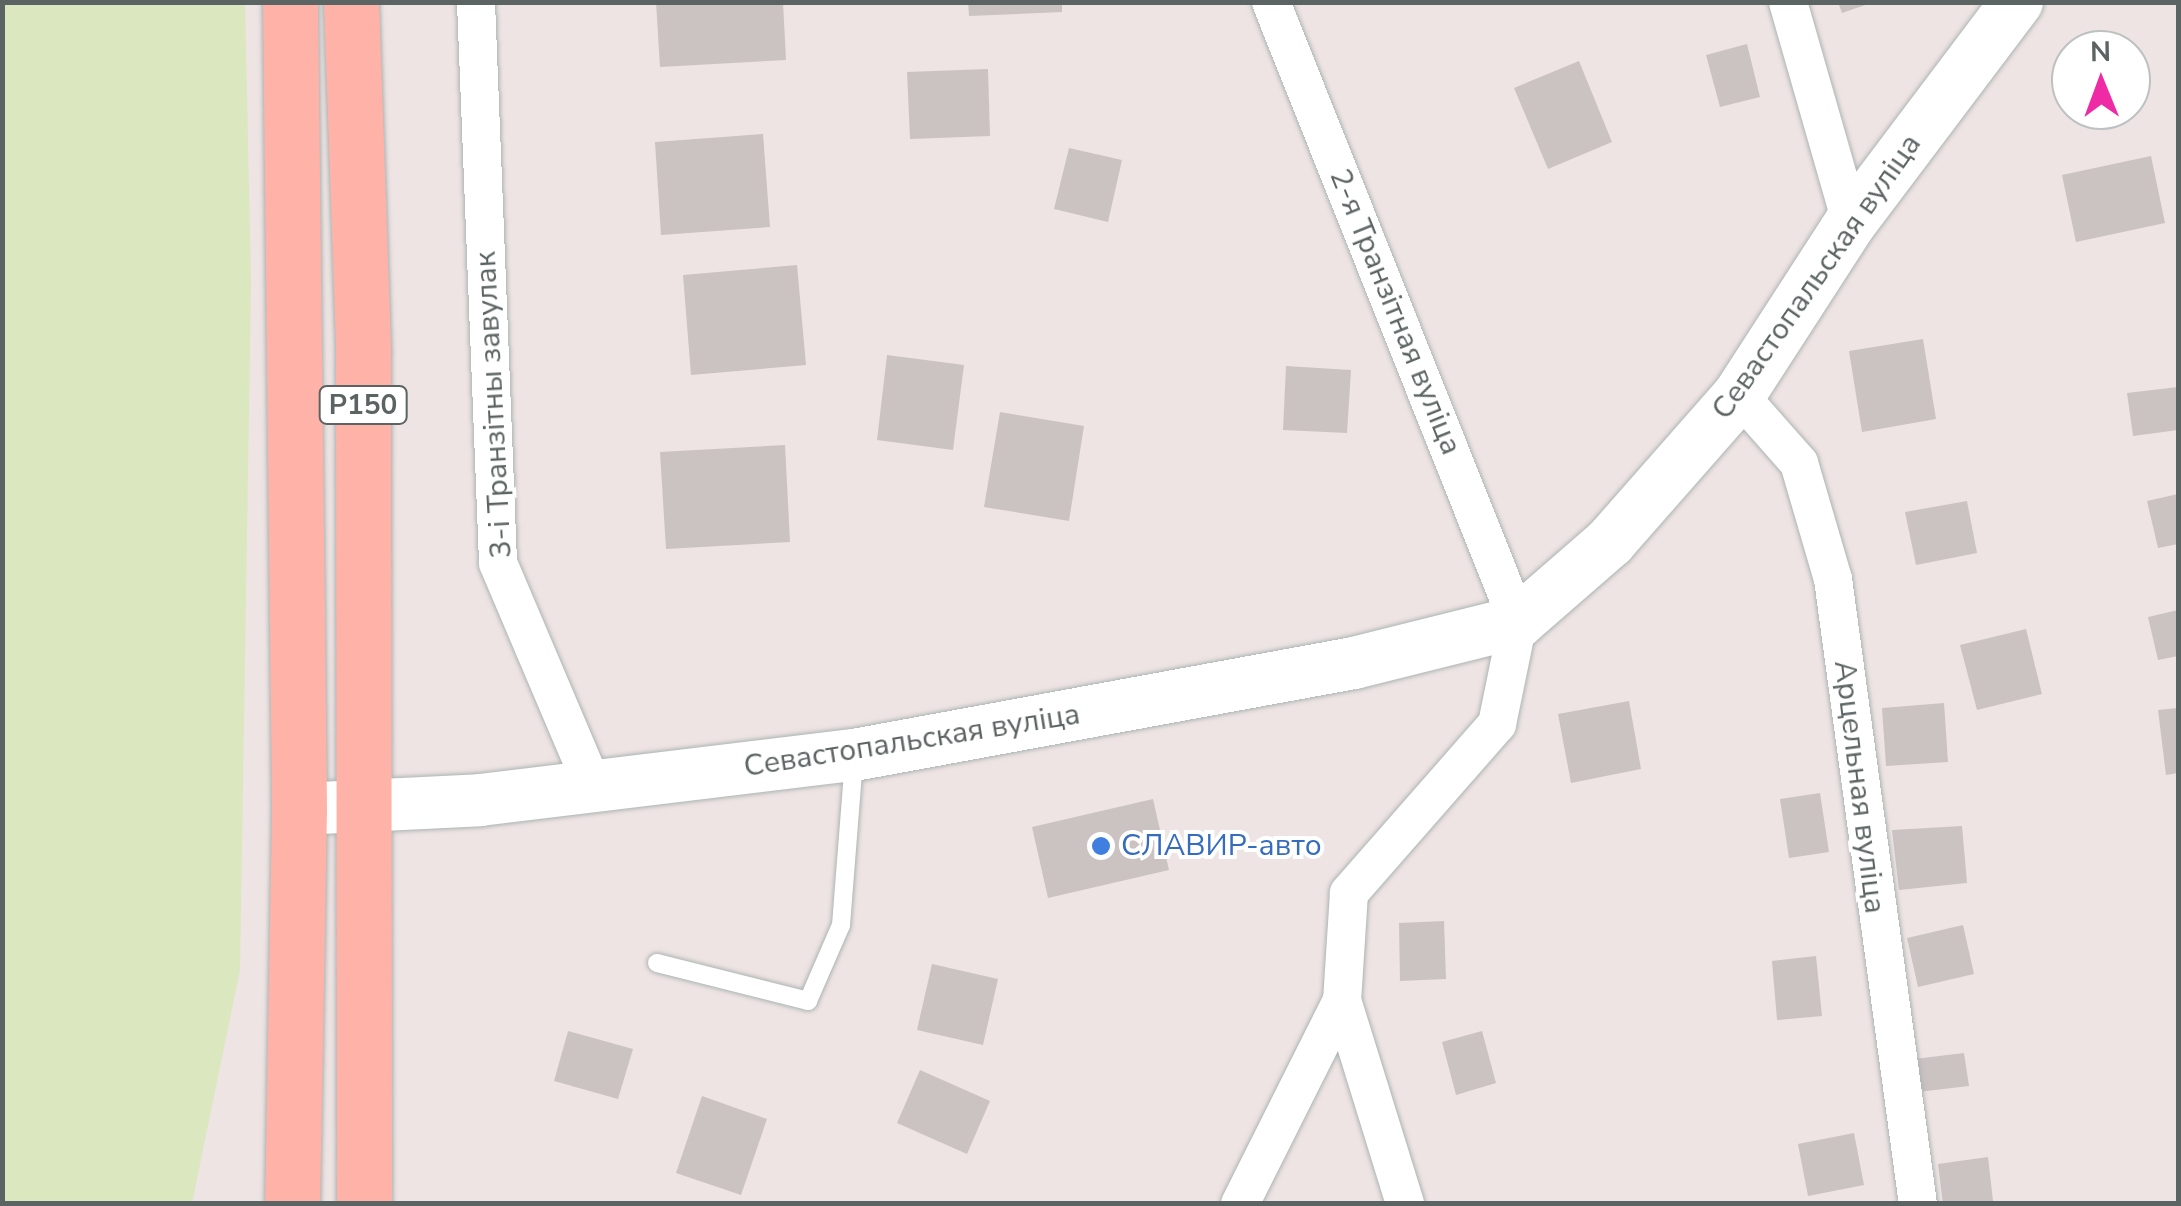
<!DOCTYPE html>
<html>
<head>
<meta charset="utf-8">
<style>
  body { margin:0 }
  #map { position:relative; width:2181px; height:1206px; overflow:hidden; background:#eee4e3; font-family:"Nunito Sans",sans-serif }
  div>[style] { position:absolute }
  .green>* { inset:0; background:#dbe7bf }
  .building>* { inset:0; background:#cbc2c2 }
  .roads { filter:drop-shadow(0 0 2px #acb4b4) drop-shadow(0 0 2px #acb4b4) }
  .lane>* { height:18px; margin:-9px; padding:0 9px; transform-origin:9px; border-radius:9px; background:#fff }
  .street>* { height:38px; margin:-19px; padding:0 19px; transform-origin:19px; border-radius:19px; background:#fff }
  .secondary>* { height:52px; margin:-26px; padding:0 26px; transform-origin:26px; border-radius:26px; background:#fff }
  .primary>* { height:55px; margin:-27.5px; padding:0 27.5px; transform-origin:27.5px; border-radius:27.5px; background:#ffb3a8 }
  .dots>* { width:28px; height:28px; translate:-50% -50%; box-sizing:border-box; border:5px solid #fff; border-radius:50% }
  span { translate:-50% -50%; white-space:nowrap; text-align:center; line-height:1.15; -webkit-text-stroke:8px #fff; paint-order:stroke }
  .shield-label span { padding:2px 8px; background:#fff; border:2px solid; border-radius:8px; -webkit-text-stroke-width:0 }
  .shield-label { font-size:28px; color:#5b6463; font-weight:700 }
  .street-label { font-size:30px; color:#5b6463 }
  .shop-label { font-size:30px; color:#366cbe }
  .left { translate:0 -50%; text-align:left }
  .frame { position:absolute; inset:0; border:5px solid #5b6463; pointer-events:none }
  .north { position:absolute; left:2051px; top:30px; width:100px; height:100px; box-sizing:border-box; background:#fff; border:2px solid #bdc1c1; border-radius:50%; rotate:359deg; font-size:28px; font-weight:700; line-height:40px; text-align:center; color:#5b6463 }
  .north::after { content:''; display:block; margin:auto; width:35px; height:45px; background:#ee2aa5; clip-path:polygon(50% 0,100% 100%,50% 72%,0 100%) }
</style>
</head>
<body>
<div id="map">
  <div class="green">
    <i style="clip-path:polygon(2px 3px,245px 3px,251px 283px,240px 970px,192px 1203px,3px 1203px)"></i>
  </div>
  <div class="building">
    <i style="clip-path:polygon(656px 2px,783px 2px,786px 60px,660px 67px)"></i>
    <i style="clip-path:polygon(968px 2px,1062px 2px,1062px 12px,969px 16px)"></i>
    <i style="clip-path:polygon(1838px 2px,1871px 2px,1871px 3px,1842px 13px)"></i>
    <i style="clip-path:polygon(1747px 44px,1760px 97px,1720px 107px,1706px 55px)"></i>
    <i style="clip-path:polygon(1579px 61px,1612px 142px,1548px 169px,1514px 88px)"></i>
    <i style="clip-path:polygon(988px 69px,990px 136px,910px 139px,907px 72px)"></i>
    <i style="clip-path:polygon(763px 134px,770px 227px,661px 235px,655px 142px)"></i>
    <i style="clip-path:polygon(1069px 148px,1122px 160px,1108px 222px,1054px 209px)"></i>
    <i style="clip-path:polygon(2151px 156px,2165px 223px,2076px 242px,2062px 175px)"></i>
    <i style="clip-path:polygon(797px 265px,806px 365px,691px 375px,683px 275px)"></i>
    <i style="clip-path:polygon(1923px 339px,1936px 419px,1862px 432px,1849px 351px)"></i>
    <i style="clip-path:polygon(887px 355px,964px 365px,953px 450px,877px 440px)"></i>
    <i style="clip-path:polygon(1286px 366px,1351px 370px,1347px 433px,1283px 430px)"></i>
    <i style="clip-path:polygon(2178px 387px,2178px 430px,2133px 436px,2127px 393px)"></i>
    <i style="clip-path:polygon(1000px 412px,1084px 426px,1069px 521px,984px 507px)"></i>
    <i style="clip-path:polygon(785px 445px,790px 542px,666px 549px,660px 452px)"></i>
    <i style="clip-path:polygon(2178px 494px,2178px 544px,2158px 548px,2147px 501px)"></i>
    <i style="clip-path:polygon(1967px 501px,1977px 553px,1916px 565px,1905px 512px)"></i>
    <i style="clip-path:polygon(2178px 610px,2178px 656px,2158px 660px,2148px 617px)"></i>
    <i style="clip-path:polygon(2026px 629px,2042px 694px,1977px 710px,1960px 645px)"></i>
    <i style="clip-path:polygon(1629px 701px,1641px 769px,1571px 783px,1558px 714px)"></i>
    <i style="clip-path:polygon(1944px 703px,1948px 762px,1886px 766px,1882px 708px)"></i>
    <i style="clip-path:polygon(2178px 708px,2178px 773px,2166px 775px,2158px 710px)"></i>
    <i style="clip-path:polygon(1820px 793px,1829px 852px,1789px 858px,1780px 799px)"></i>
    <i style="clip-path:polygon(1153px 799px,1169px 870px,1048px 898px,1032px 827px)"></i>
    <i style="clip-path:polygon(1962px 826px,1967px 883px,1899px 890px,1892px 830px)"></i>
    <i style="clip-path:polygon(1444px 921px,1446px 979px,1400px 981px,1399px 923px)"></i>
    <i style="clip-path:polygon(1963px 925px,1974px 974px,1918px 987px,1907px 938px)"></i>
    <i style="clip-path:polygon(1816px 956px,1822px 1016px,1777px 1020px,1772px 961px)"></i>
    <i style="clip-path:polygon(932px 964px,998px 979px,983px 1045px,917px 1030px)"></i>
    <i style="clip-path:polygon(568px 1031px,633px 1049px,618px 1099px,554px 1081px)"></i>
    <i style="clip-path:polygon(1482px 1031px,1496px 1083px,1456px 1095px,1442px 1042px)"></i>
    <i style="clip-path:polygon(1964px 1053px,1969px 1086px,1918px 1092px,1914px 1059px)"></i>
    <i style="clip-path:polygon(920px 1070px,990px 1101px,967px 1154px,897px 1123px)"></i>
    <i style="clip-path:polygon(702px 1096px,767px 1119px,741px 1195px,676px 1173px)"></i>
    <i style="clip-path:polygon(1854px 1133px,1864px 1185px,1808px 1196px,1798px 1144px)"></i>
    <i style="clip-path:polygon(1988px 1157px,1993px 1201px,1943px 1204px,1938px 1164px)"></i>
  </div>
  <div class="roads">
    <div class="lane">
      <i style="left:657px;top:963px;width:156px;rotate:14.1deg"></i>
      <i style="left:808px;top:1001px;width:83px;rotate:-66.5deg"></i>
      <i style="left:841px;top:925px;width:166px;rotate:-85.5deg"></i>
    </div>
    <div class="street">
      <i style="left:476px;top:2px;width:561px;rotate:87.75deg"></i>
      <i style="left:498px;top:563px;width:246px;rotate:67deg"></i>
      <i style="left:1271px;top:2px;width:667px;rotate:68.28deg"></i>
      <i style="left:1518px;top:622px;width:104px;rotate:101.6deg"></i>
      <i style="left:1497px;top:724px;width:225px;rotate:131.2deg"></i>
      <i style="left:1349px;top:893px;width:107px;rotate:93.7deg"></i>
      <i style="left:1342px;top:1000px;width:214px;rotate:72.8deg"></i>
      <i style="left:1788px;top:2px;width:229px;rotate:74deg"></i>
      <i style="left:1739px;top:395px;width:91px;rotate:48.6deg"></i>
      <i style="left:1799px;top:463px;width:121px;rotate:73.7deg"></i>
      <i style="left:1833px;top:579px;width:631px;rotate:82.26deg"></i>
      <i style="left:1240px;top:1204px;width:228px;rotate:-63.4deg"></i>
    </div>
    <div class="secondary">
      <i style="left:299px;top:809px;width:181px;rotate:-2.8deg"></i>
      <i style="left:480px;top:800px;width:377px;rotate:-6.9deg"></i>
      <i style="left:854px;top:755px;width:508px;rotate:-10.43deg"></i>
      <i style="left:1354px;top:663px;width:169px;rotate:-14deg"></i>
      <i style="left:1518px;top:622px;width:122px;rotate:-41deg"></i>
      <i style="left:1610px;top:542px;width:196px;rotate:-48.7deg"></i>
      <i style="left:1739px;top:395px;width:206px;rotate:-57.1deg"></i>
      <i style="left:1851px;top:222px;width:276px;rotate:-53deg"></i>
    </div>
    <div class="primary">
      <i style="left:290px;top:2px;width:807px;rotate:89.36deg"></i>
      <i style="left:299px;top:809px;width:395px;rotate:91deg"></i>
      <i style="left:351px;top:2px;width:352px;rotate:88deg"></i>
      <i style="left:363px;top:354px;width:850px;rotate:89.93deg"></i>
    </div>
  </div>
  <div class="dots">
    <i style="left:1101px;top:846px;background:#3f7fe0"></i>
  </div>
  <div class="shield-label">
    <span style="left:363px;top:405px">Р150</span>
  </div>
  <div class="street-label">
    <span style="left:1817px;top:277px;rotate:-55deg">Севастопальская вуліца</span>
    <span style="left:1395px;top:312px;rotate:68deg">2-я Транзітная вуліца</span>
    <span style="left:494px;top:405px;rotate:-93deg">3-і Транзітны завулак</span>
    <span style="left:912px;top:741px;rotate:-9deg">Севастопальская вуліца</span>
    <span style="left:1859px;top:787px;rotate:83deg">Арцельная вуліца</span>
  </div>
  <div class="shop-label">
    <span class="left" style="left:1121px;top:846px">СЛАВИР-авто</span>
  </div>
  <div class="frame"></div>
  <div class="north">N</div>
</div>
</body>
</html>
